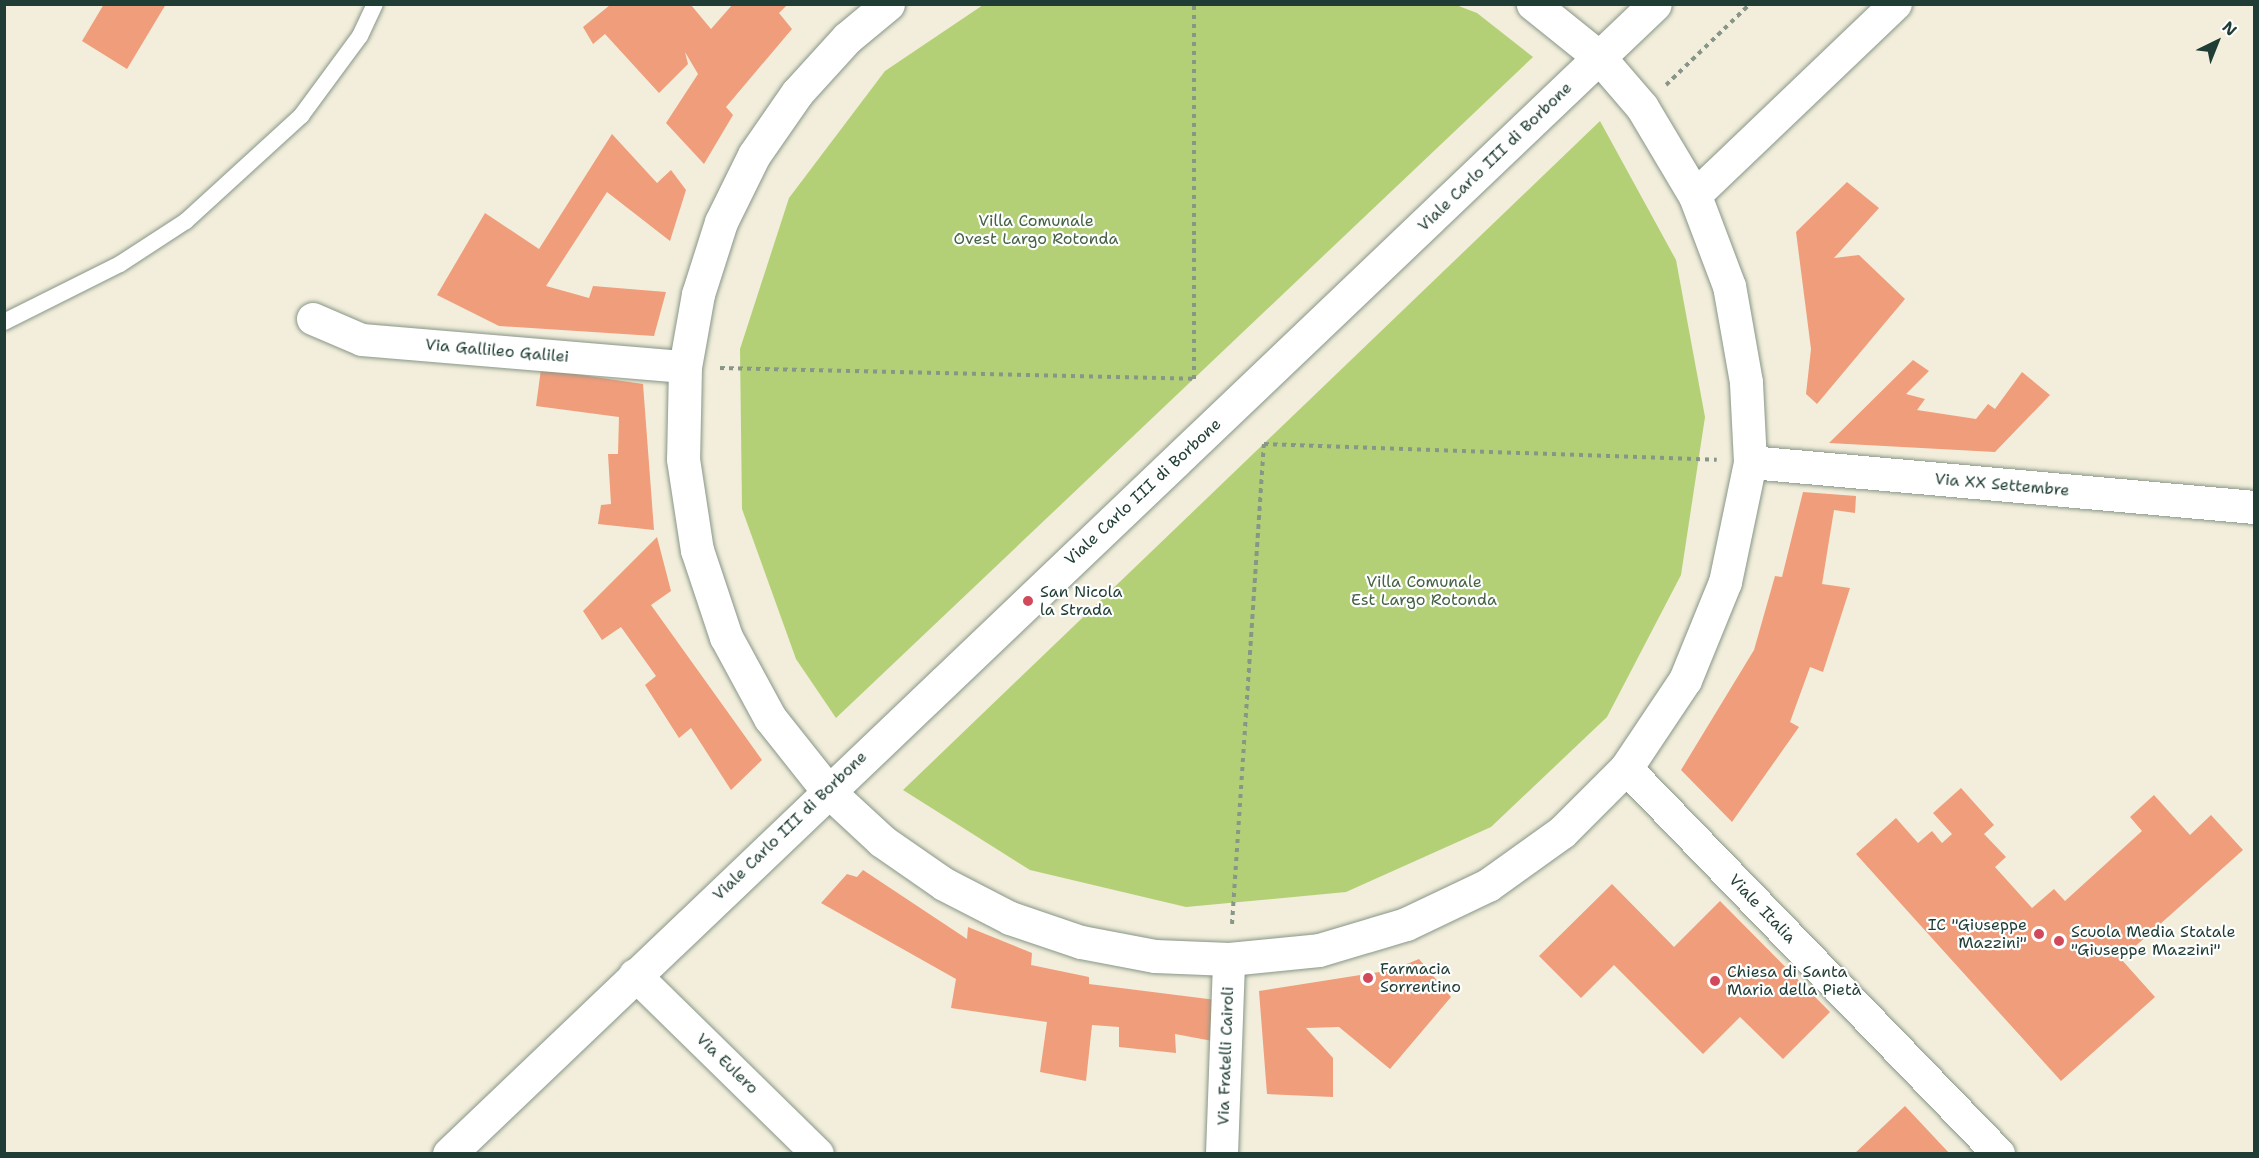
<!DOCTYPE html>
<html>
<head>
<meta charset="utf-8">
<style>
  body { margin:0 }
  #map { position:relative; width:2259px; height:1158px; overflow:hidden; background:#f2eedb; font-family:"Shantell Sans",sans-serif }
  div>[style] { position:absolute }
  .green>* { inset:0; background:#b3d076 }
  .building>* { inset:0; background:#f09d7b }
  .path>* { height:4px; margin-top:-2px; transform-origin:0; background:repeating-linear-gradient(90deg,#889688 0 4.5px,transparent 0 9px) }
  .roads { filter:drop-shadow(0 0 2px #889688) drop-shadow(0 0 2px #889688) }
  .lane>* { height:16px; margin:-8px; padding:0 8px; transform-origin:8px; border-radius:8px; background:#fff }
  .street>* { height:32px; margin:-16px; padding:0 16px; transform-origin:16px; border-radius:16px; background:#fff }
  .secondary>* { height:33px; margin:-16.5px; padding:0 16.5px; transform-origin:16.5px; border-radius:16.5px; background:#fff }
  .dots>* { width:16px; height:16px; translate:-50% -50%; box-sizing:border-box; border:3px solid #fff; border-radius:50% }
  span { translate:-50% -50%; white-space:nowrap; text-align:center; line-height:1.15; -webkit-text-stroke:4.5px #fff; paint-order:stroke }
  .street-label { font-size:16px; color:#1f3d34 }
  .park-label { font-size:16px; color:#446244 }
  .poi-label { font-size:16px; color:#1f3d34 }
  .left { translate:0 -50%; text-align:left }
  .right { translate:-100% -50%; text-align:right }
  .frame { position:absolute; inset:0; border:6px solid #1f3d34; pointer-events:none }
  .north { position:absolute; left:2187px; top:12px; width:60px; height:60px; -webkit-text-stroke:4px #fff; paint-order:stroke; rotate:43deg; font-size:16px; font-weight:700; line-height:24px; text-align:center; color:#1f3d34 }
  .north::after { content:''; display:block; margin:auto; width:21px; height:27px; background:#1f3d34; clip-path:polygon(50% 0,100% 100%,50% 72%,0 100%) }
</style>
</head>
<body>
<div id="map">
  <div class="green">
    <i style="clip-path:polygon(983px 5px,1456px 5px,1477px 13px,1533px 57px,836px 718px,796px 659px,742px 509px,740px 349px,789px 198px,885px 71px)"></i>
    <i style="clip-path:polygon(1600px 121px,1676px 260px,1705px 417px,1681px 575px,1607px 717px,1491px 827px,1346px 892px,1186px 907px,1030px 870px,903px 790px)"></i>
  </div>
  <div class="building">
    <i style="clip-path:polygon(104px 4px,166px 4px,127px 69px,82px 41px)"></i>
    <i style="clip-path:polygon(733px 4px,788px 4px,779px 13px,792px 29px,726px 107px,733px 115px,704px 164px,666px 123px,698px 74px,685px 52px,688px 64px,659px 93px,605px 34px,593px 44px,583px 27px,610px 5px,691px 5px,711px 29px)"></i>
    <i style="clip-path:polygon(612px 134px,657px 183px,671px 170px,686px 190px,670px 241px,607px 192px,546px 286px,589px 298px,593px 286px,666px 292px,654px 336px,499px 326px,437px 295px,485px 213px,539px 249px)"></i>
    <i style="clip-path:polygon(1847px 182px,1879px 208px,1834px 258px,1859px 255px,1905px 299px,1817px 404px,1806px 394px,1811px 349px,1796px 232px)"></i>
    <i style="clip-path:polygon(1913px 360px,1929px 371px,1906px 394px,1925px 399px,1917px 410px,1976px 419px,1988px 404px,1995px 409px,2022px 372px,2050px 395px,1995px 452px,1829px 443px)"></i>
    <i style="clip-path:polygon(541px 369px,643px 384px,654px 530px,598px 524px,601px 505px,611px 504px,608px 454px,618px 454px,619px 417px,536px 406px)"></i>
    <i style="clip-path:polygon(1803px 492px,1856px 496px,1855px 513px,1834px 510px,1822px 584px,1850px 588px,1823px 672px,1810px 667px,1790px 722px,1799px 727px,1732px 822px,1681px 770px,1754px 650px,1775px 576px,1782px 577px)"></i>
    <i style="clip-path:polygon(657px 537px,671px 591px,651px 605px,762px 760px,731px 790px,691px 728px,679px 738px,645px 685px,656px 676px,621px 627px,602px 640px,583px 611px)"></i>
    <i style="clip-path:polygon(1961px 788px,1994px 825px,1984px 834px,2006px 857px,1995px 867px,2032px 908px,2054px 889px,2065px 901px,2142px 831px,2130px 817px,2154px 795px,2190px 835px,2211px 815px,2243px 850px,2121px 959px,2155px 997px,2061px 1081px,1856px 854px,1896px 818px,1918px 843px,1932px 831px,1942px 843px,1952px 834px,1933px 813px)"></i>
    <i style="clip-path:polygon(863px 870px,967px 939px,968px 927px,1032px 953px,1031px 965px,1089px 977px,1089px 984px,1216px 1000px,1218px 1042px,1175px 1034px,1176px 1053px,1119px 1047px,1119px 1027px,1092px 1025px,1086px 1081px,1040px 1072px,1047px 1022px,951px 1008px,956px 979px,821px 903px,847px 874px,857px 877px)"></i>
    <i style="clip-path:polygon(1612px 884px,1674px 947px,1720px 901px,1830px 1012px,1783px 1059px,1740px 1017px,1703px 1054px,1614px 965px,1581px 998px,1539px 956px)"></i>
    <i style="clip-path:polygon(1419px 959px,1451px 997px,1390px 1069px,1339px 1027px,1306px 1028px,1333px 1058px,1333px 1097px,1267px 1094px,1259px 991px,1392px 970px)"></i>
    <i style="clip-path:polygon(1905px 1106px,1950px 1154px,1854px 1154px)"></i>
  </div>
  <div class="path">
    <i style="left:1666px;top:85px;width:117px;rotate:-44deg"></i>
    <i style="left:720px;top:368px;width:474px;rotate:1.3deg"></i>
    <i style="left:1194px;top:379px;width:375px;rotate:-90deg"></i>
    <i style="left:1232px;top:924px;width:481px;rotate:-86.2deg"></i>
    <i style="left:1264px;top:444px;width:453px;rotate:2deg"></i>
  </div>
  <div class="roads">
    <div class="lane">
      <i style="left:4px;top:322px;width:130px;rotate:-26.6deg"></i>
      <i style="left:120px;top:264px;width:79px;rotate:-33.1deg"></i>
      <i style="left:186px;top:221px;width:156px;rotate:-42.4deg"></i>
      <i style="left:301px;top:116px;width:99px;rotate:-53.6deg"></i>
      <i style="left:360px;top:36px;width:35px;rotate:-65deg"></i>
    </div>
    <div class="street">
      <i style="left:1695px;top:196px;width:278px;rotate:-43.7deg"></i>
      <i style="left:313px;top:319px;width:53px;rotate:23.2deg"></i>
      <i style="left:362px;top:340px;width:324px;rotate:4.8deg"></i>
      <i style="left:1626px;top:768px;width:537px;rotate:45.98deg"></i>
      <i style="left:635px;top:975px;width:256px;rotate:44.4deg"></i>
      <i style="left:1222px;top:1154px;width:195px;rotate:-87.9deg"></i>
    </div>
    <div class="secondary">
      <i style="left:888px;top:4px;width:53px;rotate:140.3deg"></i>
      <i style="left:847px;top:38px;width:74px;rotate:132.3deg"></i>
      <i style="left:797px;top:93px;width:75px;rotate:124.7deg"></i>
      <i style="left:754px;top:155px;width:75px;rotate:116.2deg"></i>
      <i style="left:721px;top:222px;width:76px;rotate:107.7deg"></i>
      <i style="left:698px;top:294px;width:74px;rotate:100.1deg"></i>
      <i style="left:685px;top:367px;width:92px;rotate:91.2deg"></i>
      <i style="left:683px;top:459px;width:92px;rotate:81.3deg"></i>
      <i style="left:697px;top:550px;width:92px;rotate:71.6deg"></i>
      <i style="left:726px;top:637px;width:92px;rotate:61.5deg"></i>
      <i style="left:770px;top:718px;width:92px;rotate:51.6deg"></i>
      <i style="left:827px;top:790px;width:75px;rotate:42.8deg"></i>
      <i style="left:882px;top:841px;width:75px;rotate:34.7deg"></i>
      <i style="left:944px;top:884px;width:74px;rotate:27.3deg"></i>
      <i style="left:1010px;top:918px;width:75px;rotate:18.7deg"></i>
      <i style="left:1081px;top:942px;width:75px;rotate:10.7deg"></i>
      <i style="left:1155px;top:956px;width:74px;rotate:2.3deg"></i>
      <i style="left:1229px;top:959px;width:90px;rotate:-5.7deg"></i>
      <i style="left:1319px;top:950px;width:91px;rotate:-16.6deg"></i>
      <i style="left:1406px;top:924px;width:91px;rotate:-25.4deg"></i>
      <i style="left:1488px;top:885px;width:91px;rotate:-35.6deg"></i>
      <i style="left:1562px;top:832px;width:91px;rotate:-45deg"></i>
      <i style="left:1626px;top:768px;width:106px;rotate:-56.2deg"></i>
      <i style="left:1685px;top:680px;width:106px;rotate:-67.8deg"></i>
      <i style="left:1725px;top:582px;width:123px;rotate:-78.2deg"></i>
      <i style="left:1750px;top:462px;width:80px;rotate:-92.9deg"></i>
      <i style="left:1746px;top:382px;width:97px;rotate:-100deg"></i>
      <i style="left:1729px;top:286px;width:96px;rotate:-110.7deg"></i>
      <i style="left:1695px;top:196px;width:104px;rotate:-120.8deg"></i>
      <i style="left:1642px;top:107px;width:66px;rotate:-130.7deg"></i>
      <i style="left:1599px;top:57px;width:85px;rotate:-141.2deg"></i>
      <i style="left:1750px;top:462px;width:506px;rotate:5.1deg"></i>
      <i style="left:449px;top:1154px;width:1666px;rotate:-43.64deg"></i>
    </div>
  </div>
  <div class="dots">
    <i style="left:1028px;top:601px;background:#d1495b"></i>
    <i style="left:2039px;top:934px;background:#d1495b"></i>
    <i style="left:2059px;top:941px;background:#d1495b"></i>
    <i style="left:1368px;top:978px;background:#d1495b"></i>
    <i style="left:1715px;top:981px;background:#d1495b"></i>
  </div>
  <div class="street-label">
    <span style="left:1495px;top:157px;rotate:-44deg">Viale Carlo III di Borbone</span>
    <span style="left:497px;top:351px;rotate:5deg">Via Gallileo Galilei</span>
    <span style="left:2002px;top:485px;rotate:5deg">Via XX Settembre</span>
    <span style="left:1143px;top:492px;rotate:-43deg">Viale Carlo III di Borbone</span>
    <span style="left:790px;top:826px;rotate:-44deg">Viale Carlo III di Borbone</span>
    <span style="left:1762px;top:909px;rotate:46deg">Viale Italia</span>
    <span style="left:1226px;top:1056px;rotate:-88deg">Via Fratelli Cairoli</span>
    <span style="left:727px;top:1064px;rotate:44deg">Via Eulero</span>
  </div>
  <div class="park-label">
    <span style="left:1036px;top:230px">Villa Comunale<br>Ovest Largo Rotonda</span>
    <span style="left:1424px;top:591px">Villa Comunale<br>Est Largo Rotonda</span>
  </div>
  <div class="poi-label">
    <span class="left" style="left:1040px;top:601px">San Nicola<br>la Strada</span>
    <span class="right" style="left:2027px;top:934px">IC "Giuseppe<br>Mazzini"</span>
    <span class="left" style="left:2071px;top:941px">Scuola Media Statale<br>"Giuseppe Mazzini"</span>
    <span class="left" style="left:1380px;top:978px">Farmacia<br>Sorrentino</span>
    <span class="left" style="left:1727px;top:981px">Chiesa di Santa<br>Maria della Pietà</span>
  </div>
  <div class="frame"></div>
  <div class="north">N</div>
</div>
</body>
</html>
